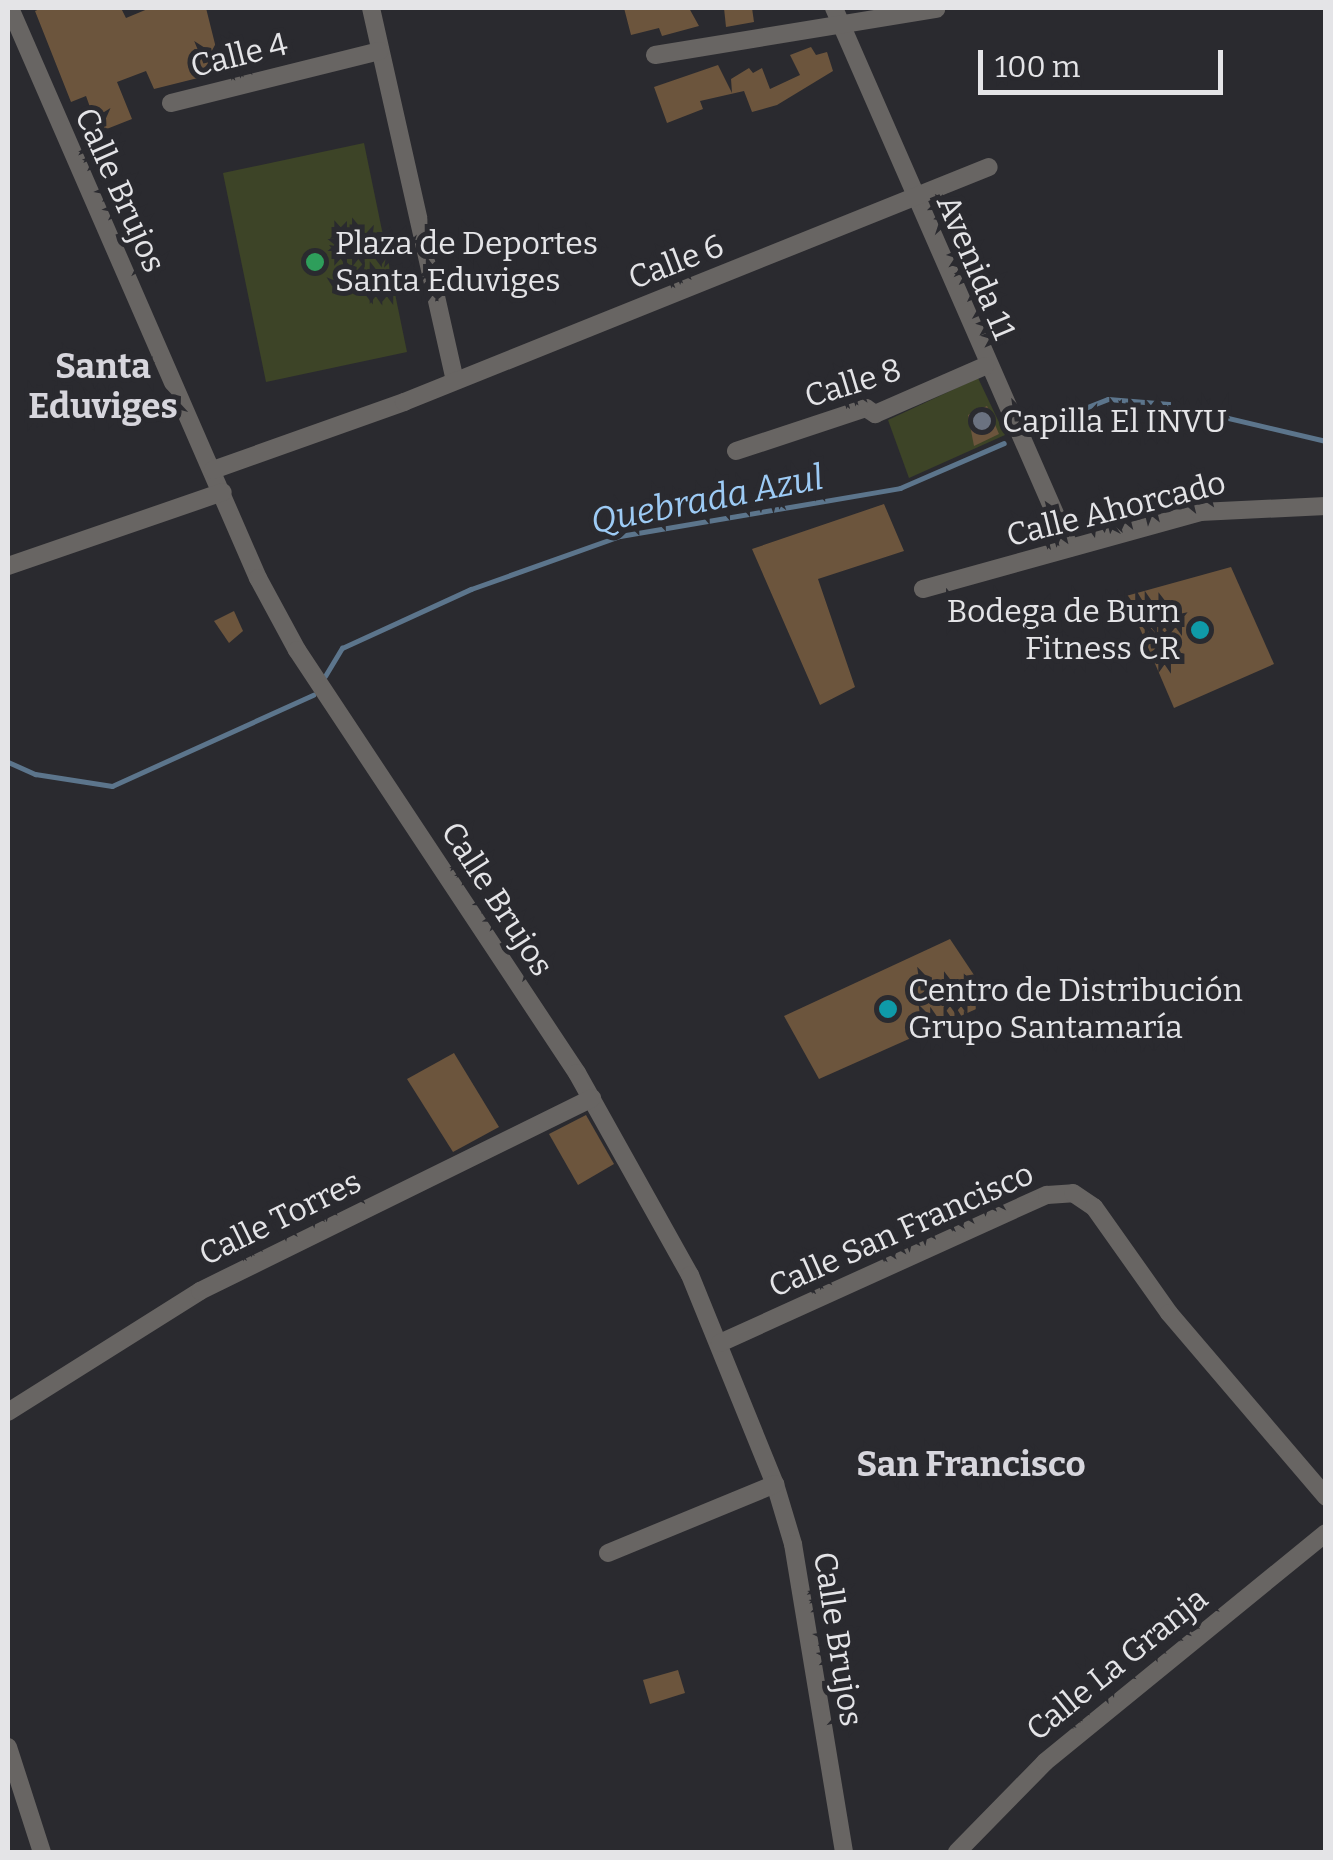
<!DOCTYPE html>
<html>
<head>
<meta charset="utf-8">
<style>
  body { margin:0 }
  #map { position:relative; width:1333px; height:1860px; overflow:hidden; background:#2a2a2f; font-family:Bitter,serif }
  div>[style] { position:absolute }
  .green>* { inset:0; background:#3d4427 }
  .stream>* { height:5px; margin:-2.5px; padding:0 2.5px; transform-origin:2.5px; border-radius:2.5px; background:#5c758c }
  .building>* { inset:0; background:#6c553d }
  .street>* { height:18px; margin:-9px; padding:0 9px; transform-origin:9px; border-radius:9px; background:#686563 }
  .dots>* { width:28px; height:28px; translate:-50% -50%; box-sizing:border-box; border:5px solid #2a2a2f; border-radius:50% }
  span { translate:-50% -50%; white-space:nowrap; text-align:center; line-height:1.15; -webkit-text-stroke:10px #2a2a2f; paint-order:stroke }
  .street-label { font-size:32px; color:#e4e4e7 }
  .poi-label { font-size:32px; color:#e4e4e7 }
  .left { translate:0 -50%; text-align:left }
  .right { translate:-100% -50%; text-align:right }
  .neighbourhood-label { font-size:35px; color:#d7d6dd; font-weight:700 }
  .water-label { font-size:35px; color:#9dcbf5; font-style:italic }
  .frame { position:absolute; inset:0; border:10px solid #e4e4e7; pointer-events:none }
  .scale { position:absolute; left:978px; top:50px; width:245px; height:45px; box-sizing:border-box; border:5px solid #e4e4e7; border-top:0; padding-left:12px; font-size:30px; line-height:35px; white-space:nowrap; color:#e4e4e7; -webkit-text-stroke:8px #2a2a2f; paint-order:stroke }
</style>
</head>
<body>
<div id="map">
  <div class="green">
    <i style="clip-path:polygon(364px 143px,407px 352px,266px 382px,223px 173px)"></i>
    <i style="clip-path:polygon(978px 378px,1005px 435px,909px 478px,888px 420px)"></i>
  </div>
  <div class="stream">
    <i style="left:1034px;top:428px;width:79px;rotate:-21.4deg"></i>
    <i style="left:1108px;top:399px;width:61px;rotate:4.7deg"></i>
    <i style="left:1169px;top:404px;width:161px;rotate:13.3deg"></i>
    <i style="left:325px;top:676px;width:33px;rotate:-59deg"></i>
    <i style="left:342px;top:648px;width:142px;rotate:-24.6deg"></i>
    <i style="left:471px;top:589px;width:158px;rotate:-19.6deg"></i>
    <i style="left:620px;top:536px;width:284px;rotate:-9.7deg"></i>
    <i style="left:900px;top:488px;width:113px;rotate:-23.4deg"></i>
    <i style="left:8px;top:762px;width:30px;rotate:24deg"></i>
    <i style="left:35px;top:774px;width:78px;rotate:8.9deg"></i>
    <i style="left:112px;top:786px;width:221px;rotate:-24.4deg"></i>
  </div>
  <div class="building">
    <i style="clip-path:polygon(42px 8px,121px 8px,126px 18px,150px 8px,206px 8px,222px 72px,154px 89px,146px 71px,117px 82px,132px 119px,99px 132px,86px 96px,71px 102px,35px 11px)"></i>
    <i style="clip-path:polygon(624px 8px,689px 8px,699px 26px,662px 36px,659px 28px,631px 35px)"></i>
    <i style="clip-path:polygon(724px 8px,752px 8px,754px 22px,726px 27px)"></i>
    <i style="clip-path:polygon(811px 47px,816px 55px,827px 52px,833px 71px,777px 105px,752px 112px,744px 91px,700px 101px,703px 109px,667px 123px,654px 87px,718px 65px,732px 93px,731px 79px,749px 68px,753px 73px,762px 68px,770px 89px,800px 75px,790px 55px)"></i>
    <i style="clip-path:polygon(987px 406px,999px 434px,974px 446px,968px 415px)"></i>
    <i style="clip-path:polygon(884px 504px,904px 551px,818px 579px,855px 687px,820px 705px,752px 549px)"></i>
    <i style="clip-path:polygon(1231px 567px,1274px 664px,1174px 708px,1126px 596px)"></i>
    <i style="clip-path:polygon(234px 611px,243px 631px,229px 643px,214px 621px)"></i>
    <i style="clip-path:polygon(950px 939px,992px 1002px,819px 1079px,784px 1016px)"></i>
    <i style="clip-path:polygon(454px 1053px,499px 1127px,453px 1152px,407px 1079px)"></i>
    <i style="clip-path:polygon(586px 1115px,614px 1164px,578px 1185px,549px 1134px)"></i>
    <i style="clip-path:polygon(678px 1670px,685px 1693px,650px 1704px,643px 1680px)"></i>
  </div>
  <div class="street">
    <i style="left:10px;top:8px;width:622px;rotate:66.49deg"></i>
    <i style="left:258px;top:578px;width:82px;rotate:61.6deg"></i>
    <i style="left:297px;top:650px;width:507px;rotate:56.5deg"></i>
    <i style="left:577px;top:1073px;width:231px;rotate:60.8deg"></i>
    <i style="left:690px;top:1275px;width:226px;rotate:67.9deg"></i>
    <i style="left:775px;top:1484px;width:63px;rotate:73.3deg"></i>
    <i style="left:793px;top:1544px;width:312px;rotate:80.6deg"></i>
    <i style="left:371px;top:8px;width:382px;rotate:77.3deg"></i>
    <i style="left:834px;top:8px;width:589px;rotate:66.39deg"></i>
    <i style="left:655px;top:55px;width:285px;rotate:-9.3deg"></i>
    <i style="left:171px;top:103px;width:215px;rotate:-14deg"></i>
    <i style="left:736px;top:451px;width:137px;rotate:-18.3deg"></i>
    <i style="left:866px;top:408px;width:11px;rotate:34deg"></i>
    <i style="left:875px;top:414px;width:120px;rotate:-23.6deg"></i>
    <i style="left:213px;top:470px;width:203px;rotate:-19.6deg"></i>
    <i style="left:404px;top:402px;width:630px;rotate:-21.89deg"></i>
    <i style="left:8px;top:566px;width:227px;rotate:-19deg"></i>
    <i style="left:923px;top:589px;width:288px;rotate:-15.5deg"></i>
    <i style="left:1200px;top:512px;width:126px;rotate:-2.7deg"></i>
    <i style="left:720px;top:1343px;width:359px;rotate:-24.4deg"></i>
    <i style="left:1047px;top:1195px;width:26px;rotate:-4deg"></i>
    <i style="left:1073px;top:1193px;width:25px;rotate:34deg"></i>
    <i style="left:1094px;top:1207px;width:130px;rotate:54.7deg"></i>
    <i style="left:1169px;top:1313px;width:242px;rotate:49.5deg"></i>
    <i style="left:8px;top:1412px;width:227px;rotate:-32.2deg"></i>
    <i style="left:200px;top:1291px;width:437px;rotate:-26.2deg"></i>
    <i style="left:608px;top:1553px;width:181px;rotate:-22.4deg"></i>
    <i style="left:8px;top:1747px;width:110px;rotate:72.1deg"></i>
    <i style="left:957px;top:1852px;width:126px;rotate:-45.6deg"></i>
    <i style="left:1045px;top:1762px;width:362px;rotate:-39.2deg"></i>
  </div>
  <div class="dots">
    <i style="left:315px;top:262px;background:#2e9e5b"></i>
    <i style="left:982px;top:421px;background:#6b7280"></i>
    <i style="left:1200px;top:630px;background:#0f9aa8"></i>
    <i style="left:888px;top:1009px;background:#0f9aa8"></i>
  </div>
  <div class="street-label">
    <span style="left:239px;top:55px;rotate:-14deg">Calle 4</span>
    <span style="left:120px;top:190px;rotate:66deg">Calle Brujos</span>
    <span style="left:676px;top:262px;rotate:-21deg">Calle 6</span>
    <span style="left:976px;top:267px;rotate:67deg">Avenida 11</span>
    <span style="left:853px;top:383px;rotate:-17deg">Calle 8</span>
    <span style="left:1116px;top:509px;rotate:-14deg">Calle Ahorcado</span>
    <span style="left:497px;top:899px;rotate:57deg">Calle Brujos</span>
    <span style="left:280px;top:1218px;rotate:-26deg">Calle Torres</span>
    <span style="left:901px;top:1230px;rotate:-24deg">Calle San Francisco</span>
    <span style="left:838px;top:1639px;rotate:81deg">Calle Brujos</span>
    <span style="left:1117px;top:1664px;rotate:-39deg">Calle La Granja</span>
  </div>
  <div class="poi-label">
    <span class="left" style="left:335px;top:262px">Plaza de Deportes<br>Santa Eduviges</span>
    <span class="left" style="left:1002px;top:421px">Capilla El INVU</span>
    <span class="right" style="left:1180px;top:630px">Bodega de Burn<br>Fitness CR</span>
    <span class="left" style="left:908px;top:1009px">Centro de Distribución<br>Grupo Santamaría</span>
  </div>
  <div class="neighbourhood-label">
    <span style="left:103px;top:386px">Santa<br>Eduviges</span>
    <span style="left:971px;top:1464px">San Francisco</span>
  </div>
  <div class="water-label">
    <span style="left:707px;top:499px;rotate:-11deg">Quebrada Azul</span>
  </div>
  <div class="frame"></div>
  <div class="scale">100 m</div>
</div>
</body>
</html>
